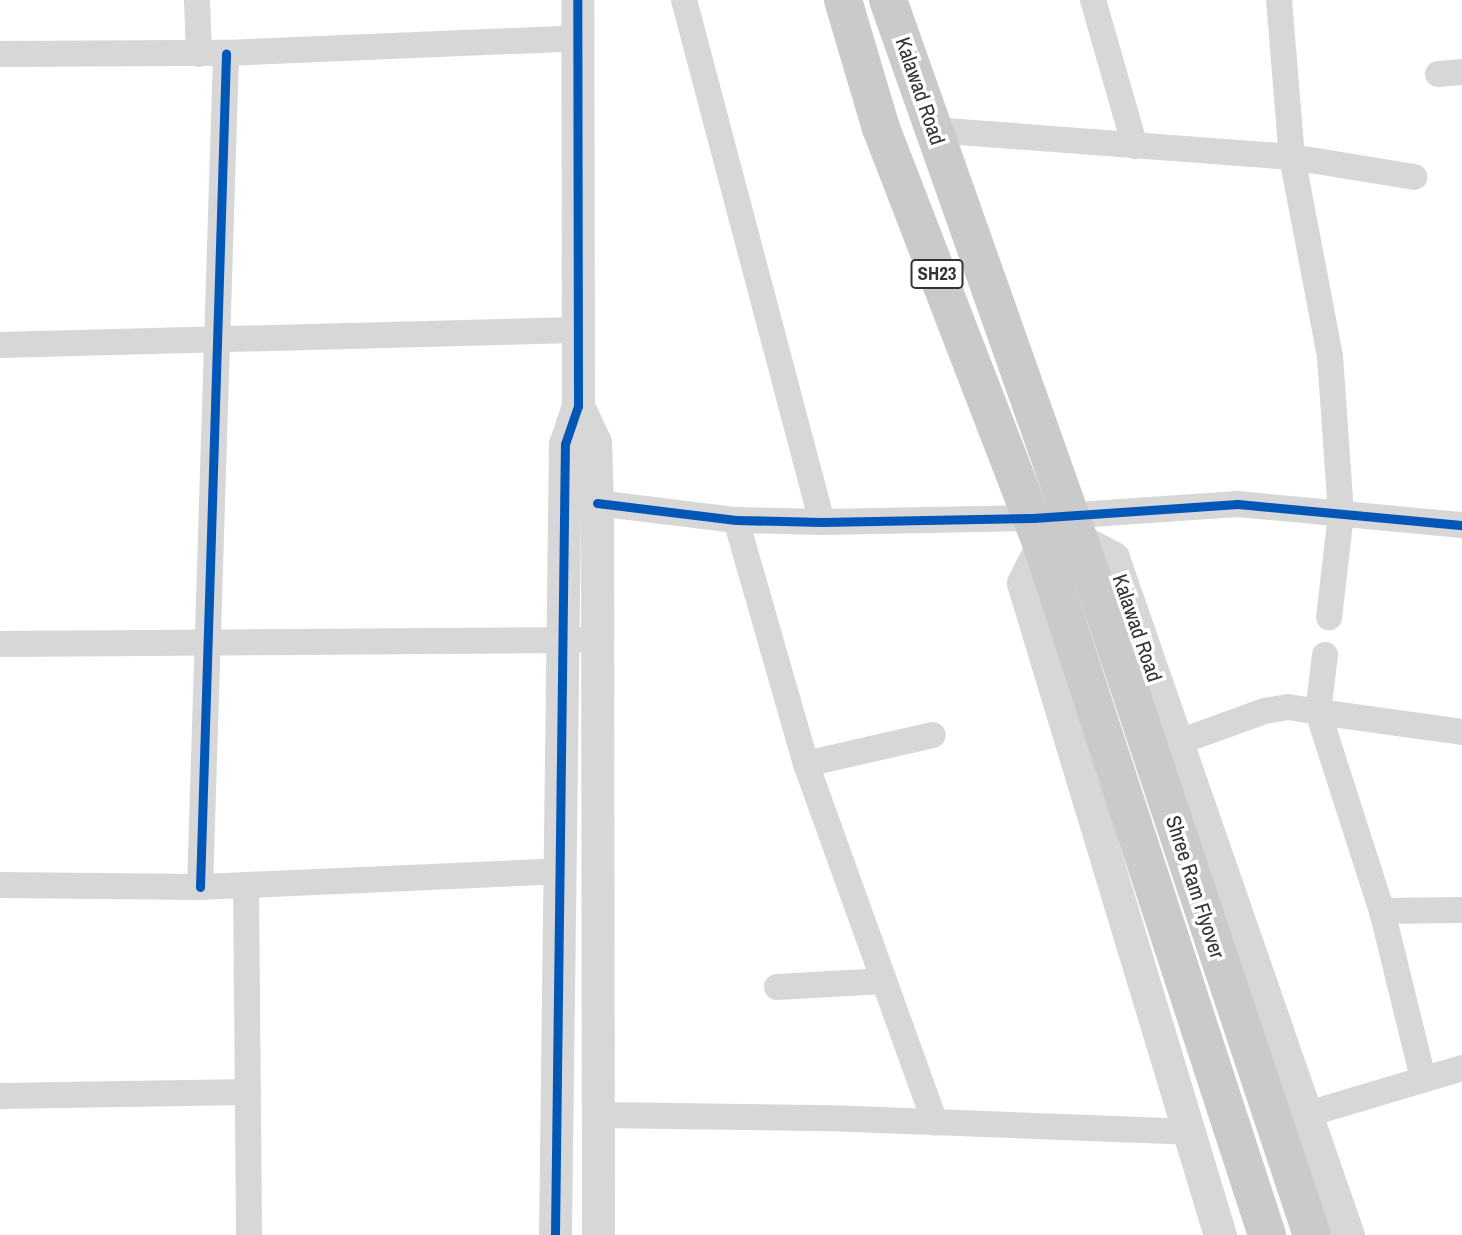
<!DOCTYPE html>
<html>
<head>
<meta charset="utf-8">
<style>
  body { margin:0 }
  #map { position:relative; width:1462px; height:1235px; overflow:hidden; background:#fff; font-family:"Archivo Narrow",sans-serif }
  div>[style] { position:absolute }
  .minor>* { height:26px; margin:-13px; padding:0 13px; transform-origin:13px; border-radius:13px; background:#d7d7d7 }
  .tertiary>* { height:33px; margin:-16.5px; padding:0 16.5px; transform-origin:16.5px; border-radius:16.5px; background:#d7d7d7 }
  .primary>* { height:38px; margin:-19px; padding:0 19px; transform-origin:19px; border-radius:19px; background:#cacaca }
  .cycleway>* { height:9px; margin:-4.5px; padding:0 4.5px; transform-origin:4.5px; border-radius:4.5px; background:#0057b8 }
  span { translate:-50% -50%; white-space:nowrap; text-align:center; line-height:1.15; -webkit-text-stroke:7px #fff; paint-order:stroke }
  .shield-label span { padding:2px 5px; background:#fff; border:2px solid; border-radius:5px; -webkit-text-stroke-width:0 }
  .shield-label { font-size:19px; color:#333; font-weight:700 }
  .street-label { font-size:21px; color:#333 }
</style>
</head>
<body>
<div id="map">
  <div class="minor">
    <i style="left:197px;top:0;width:54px;rotate:87.9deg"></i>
    <i style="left:684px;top:0;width:540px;rotate:75.19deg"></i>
    <i style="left:1093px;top:0;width:152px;rotate:74deg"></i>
    <i style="left:1279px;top:0;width:158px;rotate:85.3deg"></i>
    <i style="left:1292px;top:157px;width:203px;rotate:79.2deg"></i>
    <i style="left:1330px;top:356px;width:158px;rotate:86deg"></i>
    <i style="left:1341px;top:514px;width:104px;rotate:96.6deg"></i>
    <i style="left:0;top:54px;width:226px;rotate:-0.3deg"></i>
    <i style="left:226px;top:53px;width:353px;rotate:-2.4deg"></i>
    <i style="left:1438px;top:74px;width:24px;rotate:-5deg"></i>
    <i style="left:933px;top:130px;width:360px;rotate:4.3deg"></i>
    <i style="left:1292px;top:157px;width:124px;rotate:9.3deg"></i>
    <i style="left:0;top:345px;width:575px;rotate:-1.49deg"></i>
    <i style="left:597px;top:503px;width:140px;rotate:7deg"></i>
    <i style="left:736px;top:520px;width:86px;rotate:1.3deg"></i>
    <i style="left:822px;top:522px;width:211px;rotate:-1.1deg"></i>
    <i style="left:1033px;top:518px;width:205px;rotate:-3.9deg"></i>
    <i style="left:1238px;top:504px;width:225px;rotate:5.4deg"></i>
    <i style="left:736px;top:520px;width:254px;rotate:74deg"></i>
    <i style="left:806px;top:764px;width:381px;rotate:70.2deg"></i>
    <i style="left:0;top:644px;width:579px;rotate:-0.4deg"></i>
    <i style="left:1325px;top:655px;width:57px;rotate:97deg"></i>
    <i style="left:1318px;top:712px;width:145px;rotate:7.9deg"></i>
    <i style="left:1176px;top:743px;width:95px;rotate:-19.8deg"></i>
    <i style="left:1265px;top:711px;width:23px;rotate:-10deg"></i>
    <i style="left:1288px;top:707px;width:30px;rotate:9deg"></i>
    <i style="left:1318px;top:712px;width:209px;rotate:72.2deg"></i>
    <i style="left:1382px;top:911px;width:172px;rotate:76.2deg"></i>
    <i style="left:806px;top:764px;width:130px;rotate:-12.9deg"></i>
    <i style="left:0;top:885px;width:200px;rotate:0.6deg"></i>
    <i style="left:200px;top:887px;width:360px;rotate:-2.5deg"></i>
    <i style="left:246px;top:885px;width:350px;rotate:89.5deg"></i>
    <i style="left:200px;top:887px;width:834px;rotate:-88.21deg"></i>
    <i style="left:1382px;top:911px;width:80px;rotate:-0.7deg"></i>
    <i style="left:777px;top:987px;width:107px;rotate:-3.2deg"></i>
    <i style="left:0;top:1096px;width:248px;rotate:-0.9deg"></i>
    <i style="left:1308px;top:1114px;width:161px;rotate:-16.6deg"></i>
    <i style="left:599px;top:1115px;width:228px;rotate:0.8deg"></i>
    <i style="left:827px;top:1118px;width:361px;rotate:2.2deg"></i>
  </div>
  <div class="tertiary">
    <i style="left:578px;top:406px;width:40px;rotate:65deg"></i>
    <i style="left:595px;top:442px;width:61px;rotate:88.1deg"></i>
    <i style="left:597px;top:503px;width:732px;rotate:89.92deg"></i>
    <i style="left:1078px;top:539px;width:40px;rotate:28deg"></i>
    <i style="left:1113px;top:558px;width:717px;rotate:70.86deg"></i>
    <i style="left:1042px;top:545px;width:42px;rotate:116.6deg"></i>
    <i style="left:1023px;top:583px;width:681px;rotate:73.19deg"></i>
    <i style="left:555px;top:1235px;width:791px;rotate:-89.28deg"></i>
    <i style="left:565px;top:444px;width:40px;rotate:-71.1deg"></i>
    <i style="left:578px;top:406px;width:406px;rotate:-90.1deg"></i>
  </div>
  <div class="primary">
    <i style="left:843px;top:0;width:134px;rotate:73.5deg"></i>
    <i style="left:881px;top:128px;width:447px;rotate:68.9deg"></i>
    <i style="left:1042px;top:545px;width:726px;rotate:71.94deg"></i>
    <i style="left:888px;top:0;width:627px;rotate:70.52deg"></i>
    <i style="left:1097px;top:591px;width:679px;rotate:71.54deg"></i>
  </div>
  <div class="cycleway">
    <i style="left:597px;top:503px;width:140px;rotate:7deg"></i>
    <i style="left:736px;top:520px;width:86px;rotate:1.3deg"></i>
    <i style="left:822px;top:522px;width:211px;rotate:-1.1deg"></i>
    <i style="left:1033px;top:518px;width:205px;rotate:-3.9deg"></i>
    <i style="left:1238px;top:504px;width:225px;rotate:5.4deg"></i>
    <i style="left:200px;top:887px;width:834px;rotate:-88.21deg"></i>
    <i style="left:555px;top:1235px;width:791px;rotate:-89.28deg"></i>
    <i style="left:565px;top:444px;width:40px;rotate:-71.1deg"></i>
    <i style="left:578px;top:406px;width:406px;rotate:-90.1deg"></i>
  </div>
  <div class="shield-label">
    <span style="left:937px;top:274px">SH23</span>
  </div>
  <div class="street-label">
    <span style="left:920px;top:91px;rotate:71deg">Kalawad Road</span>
    <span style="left:1137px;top:628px;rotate:71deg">Kalawad Road</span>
    <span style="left:1195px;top:887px;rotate:72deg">Shree Ram Flyover</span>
  </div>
</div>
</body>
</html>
